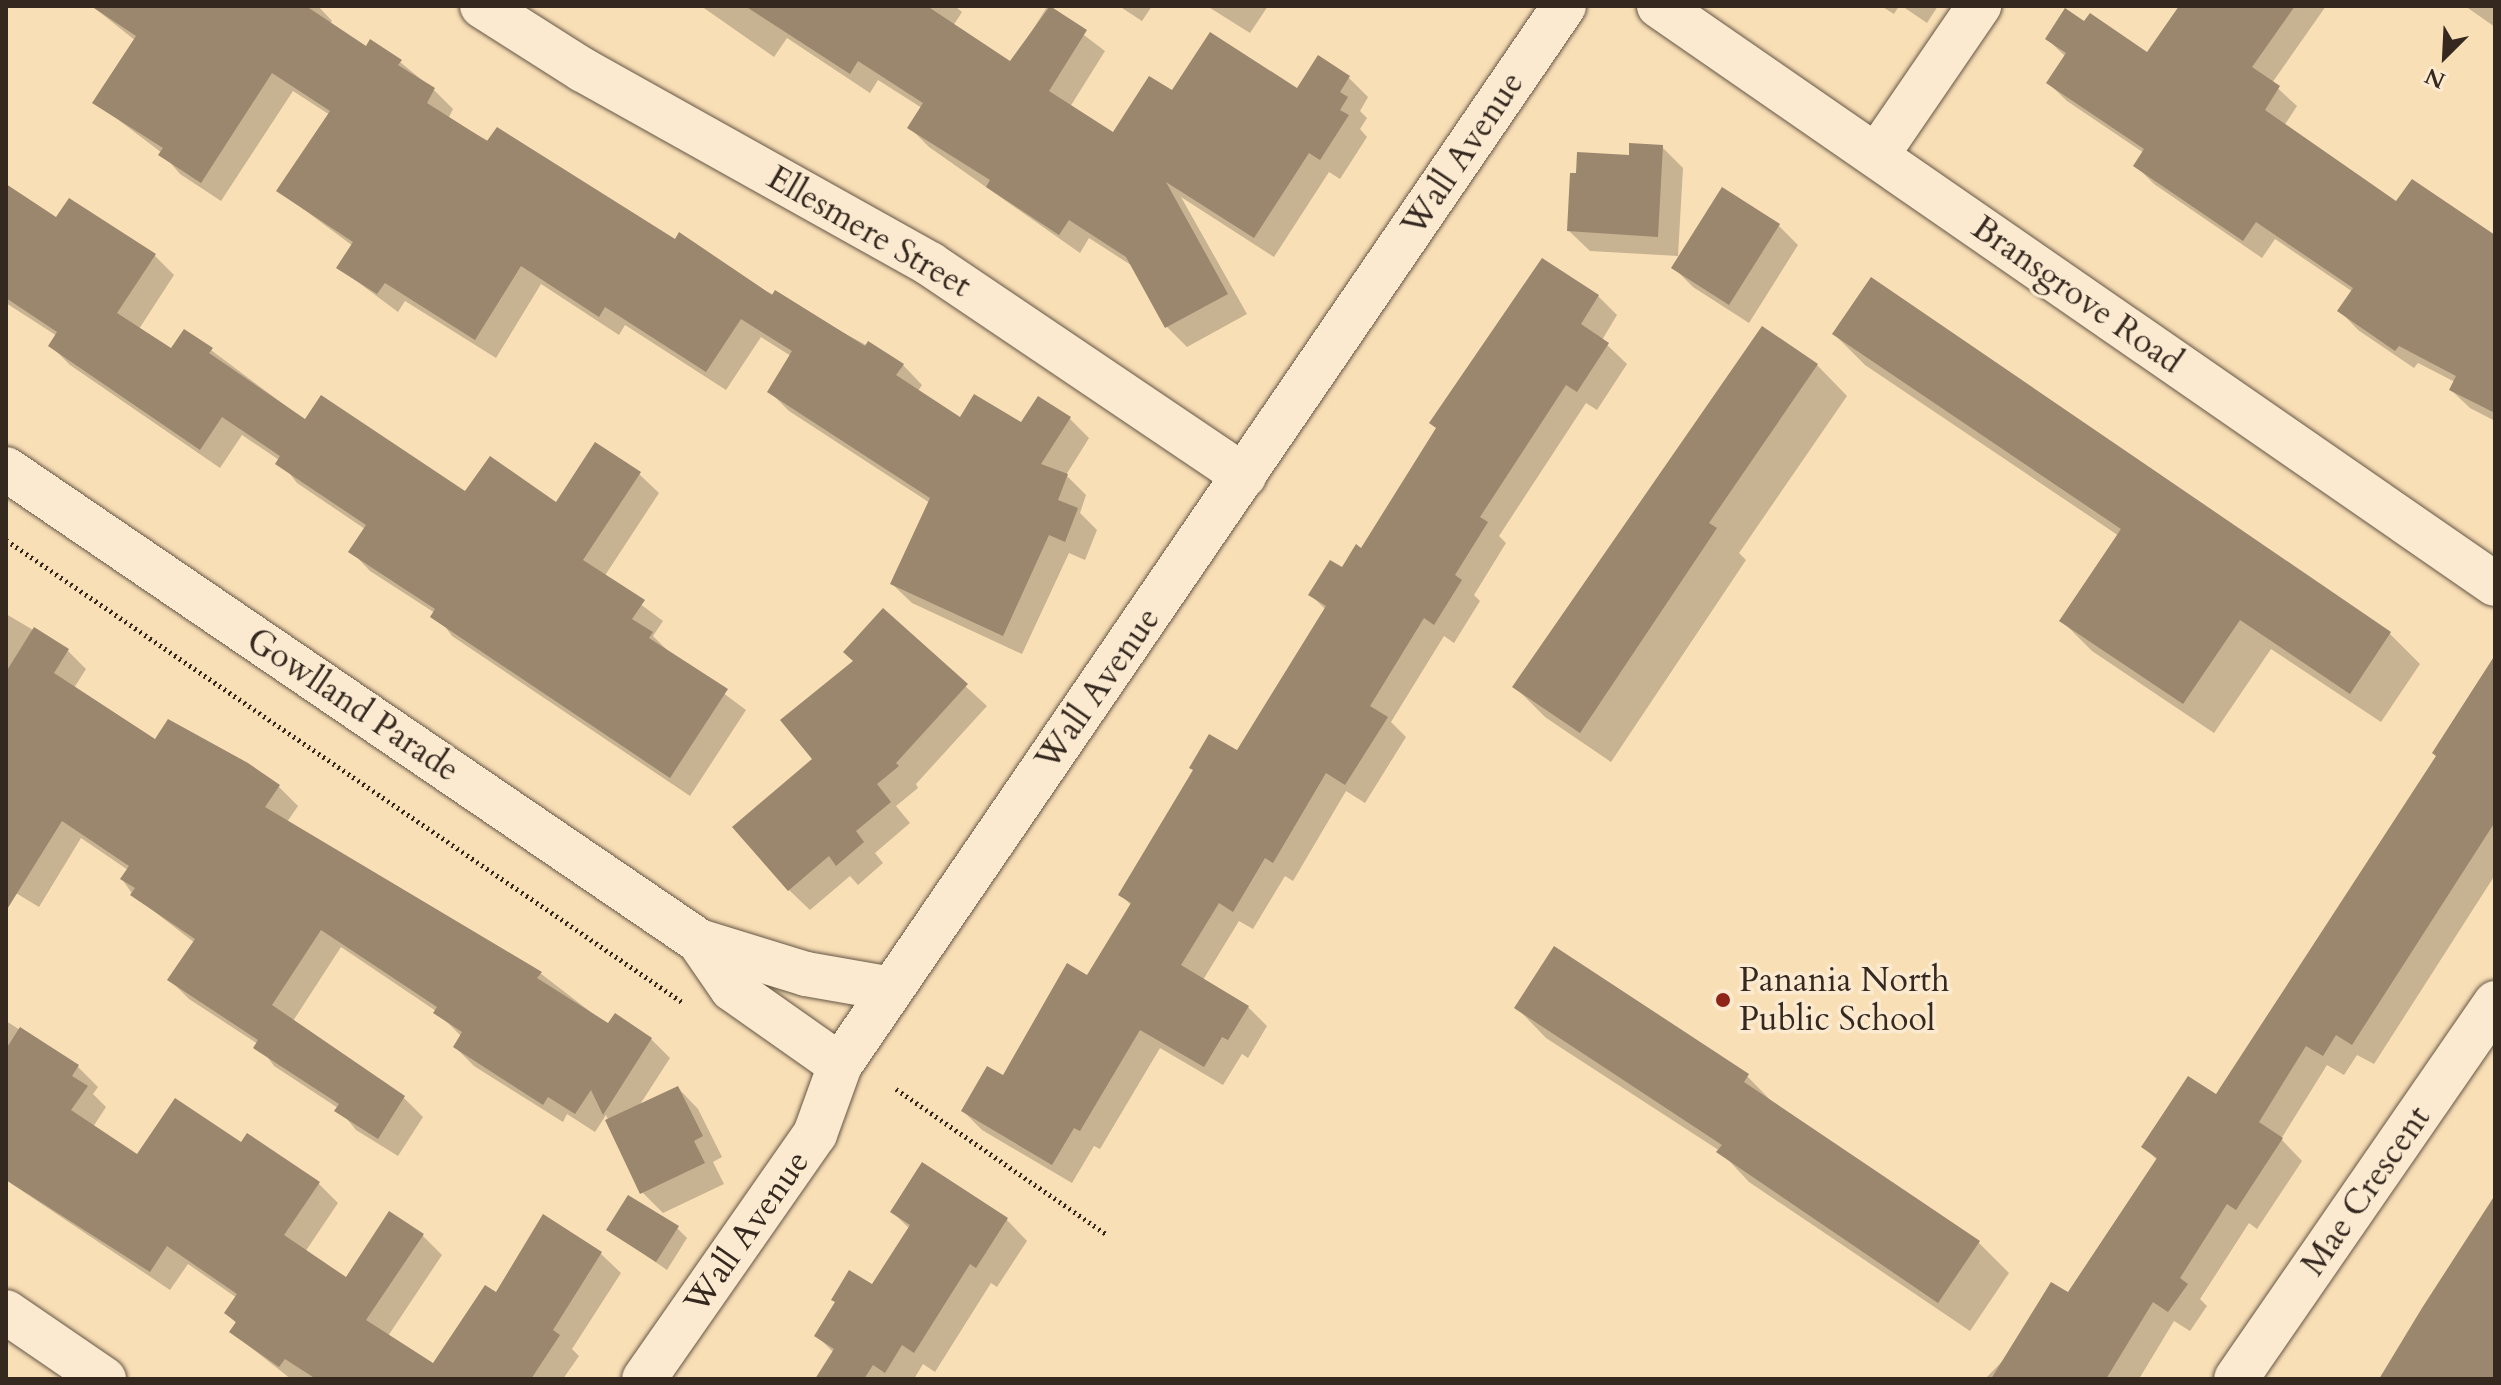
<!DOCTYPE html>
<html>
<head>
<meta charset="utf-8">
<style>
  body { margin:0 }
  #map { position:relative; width:2501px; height:1385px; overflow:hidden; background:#f9dfb6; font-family:Cardo,serif }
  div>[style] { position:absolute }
  .shadow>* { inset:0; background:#0003 }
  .building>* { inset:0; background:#9a876e }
  .path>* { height:5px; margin-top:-2.5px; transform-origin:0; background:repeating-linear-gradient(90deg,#34281f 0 2px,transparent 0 6px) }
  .roads { filter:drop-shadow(0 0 2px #655645) drop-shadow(0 0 2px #655645) }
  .street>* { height:44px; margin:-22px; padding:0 22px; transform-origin:22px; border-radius:22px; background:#fbead0 }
  .secondary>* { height:44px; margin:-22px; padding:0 22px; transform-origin:22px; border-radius:22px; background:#fbead0 }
  .dots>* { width:22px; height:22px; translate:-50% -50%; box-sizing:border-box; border:4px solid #fbead0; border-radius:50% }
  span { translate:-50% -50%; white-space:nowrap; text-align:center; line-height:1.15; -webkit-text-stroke:7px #fbead0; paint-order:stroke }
  .street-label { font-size:34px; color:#34281f }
  .poi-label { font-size:34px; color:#34281f }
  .left { translate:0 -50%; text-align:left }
  .frame { position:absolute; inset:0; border:8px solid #34281f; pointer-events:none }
  .north { position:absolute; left:2405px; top:16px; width:80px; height:80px; -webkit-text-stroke:6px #fbead0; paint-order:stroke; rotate:204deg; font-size:22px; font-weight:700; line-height:32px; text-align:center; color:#34281f }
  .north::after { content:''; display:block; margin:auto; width:28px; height:36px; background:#34281f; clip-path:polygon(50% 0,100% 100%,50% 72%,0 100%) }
</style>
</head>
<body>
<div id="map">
  <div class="shadow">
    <i style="clip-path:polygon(92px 6px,318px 6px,332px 21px,330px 24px,366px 49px,400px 62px,434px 90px,453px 109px,448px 119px,903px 365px,922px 385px,918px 391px,961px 419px,1022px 425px,1069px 418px,1089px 438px,1066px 475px,1086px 495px,1080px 513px,1097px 530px,1085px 560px,1069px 553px,1022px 654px,912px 603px,892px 584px,930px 503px,789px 411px,770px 392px,791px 356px,761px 337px,726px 390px,625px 325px,619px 335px,541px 284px,496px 358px,405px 301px,398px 312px,339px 268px,353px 246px,279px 191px,330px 115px,293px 91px,221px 201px,180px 174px,162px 153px,95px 102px,136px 41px)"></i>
    <i style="clip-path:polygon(701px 6px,955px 6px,962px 12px,953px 26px,1011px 64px,1047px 7px,1105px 51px,1070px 107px,1114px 135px,1173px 93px,1298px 91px,1349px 78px,1368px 97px,1360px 111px,1367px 118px,1360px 129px,1367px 137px,1340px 179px,1329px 172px,1274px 257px,1181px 197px,1247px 314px,1187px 347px,1167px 327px,1134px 267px,1089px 238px,1080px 253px,929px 147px,910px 128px,922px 108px,878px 80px,870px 93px,787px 38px,774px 57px)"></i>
    <i style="clip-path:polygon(1119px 6px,1152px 6px,1142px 21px)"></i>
    <i style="clip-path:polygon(1207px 6px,1268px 6px,1250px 33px)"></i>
    <i style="clip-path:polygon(1881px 6px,1899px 6px,1894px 14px)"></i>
    <i style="clip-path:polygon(1902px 6px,1938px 6px,1927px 23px)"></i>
    <i style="clip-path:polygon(2182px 6px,2326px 6px,2272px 83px,2297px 106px,2284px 126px,2396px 204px,2495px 238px,2495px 421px,2470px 408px,2451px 390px,2455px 382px,2418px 363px,2414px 368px,2358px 330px,2340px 311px,2353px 292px,2275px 239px,2262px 258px,2154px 184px,2136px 166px,2144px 153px,2067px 101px,2048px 83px,2066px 57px,2047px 39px,2085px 24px,2148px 55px)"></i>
    <i style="clip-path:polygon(2465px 6px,2495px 6px,2495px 27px)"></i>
    <i style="clip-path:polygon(1662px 147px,1683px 168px,1678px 256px,1590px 251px,1569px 231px,1630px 157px)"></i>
    <i style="clip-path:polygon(6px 187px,57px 220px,154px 255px,174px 275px,139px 329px,171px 351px,211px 350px,306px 421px,465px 494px,556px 505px,639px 474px,659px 493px,604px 577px,663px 621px,653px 636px,671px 654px,746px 710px,690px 796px,452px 636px,435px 613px,370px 571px,351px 551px,365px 529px,297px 483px,279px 460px,242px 435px,220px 468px,70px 365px,51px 346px,57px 336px,6px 303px)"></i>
    <i style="clip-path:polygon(1723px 190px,1779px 226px,1798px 245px,1749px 323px,1693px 287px,1674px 268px)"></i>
    <i style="clip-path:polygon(1872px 280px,2390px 634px,2420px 664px,2381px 722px,2271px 649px,2214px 733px,2092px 651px,2062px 621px,2119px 536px,1865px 365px,1834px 334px)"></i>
    <i style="clip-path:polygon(1598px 296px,1617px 315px,1602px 340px,1627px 364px,1597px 410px,1586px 403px,1499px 536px,1506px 543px,1474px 595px,1480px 601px,1454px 643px,1444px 636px,1391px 722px,1406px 737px,1365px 803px,1346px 791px,1293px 881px,1285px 876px,1253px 929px,1239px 921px,1203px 980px,1248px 1007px,1267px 1026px,1248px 1058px,1242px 1054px,1223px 1085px,1160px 1048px,1100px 1149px,1094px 1146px,1072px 1183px,982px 1130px,963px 1111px,1003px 1077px,1088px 978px,1132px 906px,1121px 895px,1237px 753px,1326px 610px,1311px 595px,1361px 550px)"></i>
    <i style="clip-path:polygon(1817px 365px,1847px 396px,1739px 553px,1746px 560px,1611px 762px,1545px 717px,1514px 686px)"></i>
    <i style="clip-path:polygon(883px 611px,987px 706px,916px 784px,918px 788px,896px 806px,910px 823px,875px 853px,883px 863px,858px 885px,850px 876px,810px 910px,789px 890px,814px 759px)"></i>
    <i style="clip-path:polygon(6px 614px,67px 650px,86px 669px,74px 688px,156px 741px,279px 787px,298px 806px,287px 822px,540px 973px,609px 1026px,651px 1039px,670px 1058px,639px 1106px,678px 1088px,698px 1109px,722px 1157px,713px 1162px,724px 1184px,663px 1213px,642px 1192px,606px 1115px,595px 1132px,567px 1114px,563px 1122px,474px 1066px,455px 1047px,462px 1037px,436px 1011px,341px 947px,293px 1021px,404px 1098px,423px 1117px,398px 1156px,356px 1130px,338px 1108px,274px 1066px,258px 1044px,189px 999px,170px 980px,195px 943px,133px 895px,122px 879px,128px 870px,81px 838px,39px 907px,6px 887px)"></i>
    <i style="clip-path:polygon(2495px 683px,2495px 875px,2374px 1064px,2357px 1055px,2344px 1075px,2327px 1065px,2281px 1139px,2302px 1161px,2257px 1229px,2249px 1223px,2200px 1299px,2207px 1306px,2190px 1331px,2174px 1321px,2139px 1379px,1985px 1379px,2068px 1294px,2158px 1161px,2144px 1147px,2216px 1097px)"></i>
    <i style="clip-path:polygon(1516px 1007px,1747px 1076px,1777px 1107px,1979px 1243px,2009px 1273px,1970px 1331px,1749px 1182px,1720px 1151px,1546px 1038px)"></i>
    <i style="clip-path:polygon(6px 1021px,78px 1067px,98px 1087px,93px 1094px,106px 1107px,93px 1127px,137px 1156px,241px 1145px,318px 1183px,338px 1203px,305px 1252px,346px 1280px,422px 1235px,442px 1255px,388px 1336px,434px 1365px,496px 1295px,544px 1217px,601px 1254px,621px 1273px,572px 1349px,579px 1356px,563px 1379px,291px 1379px,231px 1332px,237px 1324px,227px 1313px,237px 1298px,188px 1264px,170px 1290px,6px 1180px)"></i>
    <i style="clip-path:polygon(923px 1165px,1007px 1220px,1027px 1241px,997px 1287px,991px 1283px,935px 1372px,923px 1364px,914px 1379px,817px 1379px,834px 1353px,817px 1336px,873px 1287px,910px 1229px,892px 1212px)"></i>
    <i style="clip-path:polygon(677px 1228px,687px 1238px,667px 1270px,609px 1230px)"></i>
  </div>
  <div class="building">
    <i style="clip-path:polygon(91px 6px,306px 6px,366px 46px,370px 39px,402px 60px,398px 65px,435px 88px,427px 103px,487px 141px,497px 127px,675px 239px,679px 232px,772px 295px,775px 290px,865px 346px,868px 341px,904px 364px,896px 375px,960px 417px,974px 394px,1021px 422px,1038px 396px,1071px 417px,1041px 464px,1068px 474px,1058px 500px,1078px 508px,1065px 542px,1049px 535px,1003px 636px,890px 584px,930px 498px,767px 392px,792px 351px,741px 319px,706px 372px,605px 307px,599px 317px,521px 266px,475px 340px,385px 283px,377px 294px,336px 268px,353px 242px,276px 191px,330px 111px,272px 73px,201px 183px,158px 155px,163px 148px,92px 103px,136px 36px)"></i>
    <i style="clip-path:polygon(745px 6px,927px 6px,1010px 61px,1050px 6px,1087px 30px,1049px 91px,1113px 132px,1149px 76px,1172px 90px,1210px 32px,1297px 88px,1318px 55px,1350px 76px,1340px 92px,1348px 97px,1340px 110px,1349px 115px,1320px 160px,1309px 153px,1254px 238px,1166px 182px,1228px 294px,1165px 328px,1126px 257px,1069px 220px,1059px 235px,986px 187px,990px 180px,907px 128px,923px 103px,858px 61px,850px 74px)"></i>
    <i style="clip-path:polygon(2179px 6px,2295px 6px,2252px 67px,2280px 86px,2265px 110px,2396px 201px,2412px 179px,2495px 235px,2495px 413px,2449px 390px,2456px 376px,2399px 346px,2395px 351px,2337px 311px,2353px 288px,2256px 222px,2243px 241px,2133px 166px,2144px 149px,2046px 83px,2066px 53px,2045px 39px,2065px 8px,2084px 21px,2090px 13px,2147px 52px)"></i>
    <i style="clip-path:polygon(1629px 143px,1663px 145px,1658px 237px,1567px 231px,1570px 173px,1576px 173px,1577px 152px,1629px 155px)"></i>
    <i style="clip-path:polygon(6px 184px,56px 217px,69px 198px,156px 254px,117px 313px,171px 348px,184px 329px,213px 348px,209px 353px,305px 419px,321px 395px,465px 491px,490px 456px,556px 502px,595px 442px,641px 472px,583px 560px,645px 600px,632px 619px,653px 632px,649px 638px,728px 689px,670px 778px,430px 617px,435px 609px,348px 552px,366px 525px,275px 464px,280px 456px,222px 417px,200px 450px,48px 346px,57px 332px,6px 298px)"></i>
    <i style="clip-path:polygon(1722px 187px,1780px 224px,1729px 305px,1671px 268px)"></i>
    <i style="clip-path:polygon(1542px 258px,1599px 295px,1581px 324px,1609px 343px,1577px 392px,1566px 385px,1480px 517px,1488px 522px,1455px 575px,1462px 580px,1434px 625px,1424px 618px,1370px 706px,1388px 717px,1345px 785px,1326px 773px,1273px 863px,1265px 858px,1233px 912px,1219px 903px,1181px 965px,1249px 1006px,1228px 1040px,1222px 1037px,1204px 1067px,1140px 1030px,1080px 1131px,1074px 1128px,1052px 1165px,961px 1111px,987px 1066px,1003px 1075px,1067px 963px,1087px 975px,1131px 903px,1118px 895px,1193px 770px,1189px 768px,1209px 734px,1237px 750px,1326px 606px,1308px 595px,1330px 560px,1342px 567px,1356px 544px,1361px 548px,1436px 428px,1429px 423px)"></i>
    <i style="clip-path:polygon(1871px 277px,2391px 632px,2350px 694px,2240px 620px,2183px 704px,2059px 621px,2121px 529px,1832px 334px)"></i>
    <i style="clip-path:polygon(1762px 326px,1818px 364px,1709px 523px,1717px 528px,1580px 733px,1512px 687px)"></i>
    <i style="clip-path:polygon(883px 608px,968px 684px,896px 763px,899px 766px,877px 784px,891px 802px,856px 831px,864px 842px,836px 866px,829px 856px,788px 891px,732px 827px,812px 759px,780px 720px,853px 661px,843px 652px)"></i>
    <i style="clip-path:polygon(34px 627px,69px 649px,54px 673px,155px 739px,168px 719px,248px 763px,280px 785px,265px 807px,542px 972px,537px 978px,608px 1023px,615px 1013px,652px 1038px,603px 1115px,591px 1090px,575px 1114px,548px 1097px,543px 1105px,453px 1047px,462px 1032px,433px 1013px,437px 1007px,321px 930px,272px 1005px,405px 1096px,378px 1139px,334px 1111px,339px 1104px,253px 1048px,258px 1040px,167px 980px,195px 939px,130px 895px,135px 888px,120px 879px,129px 866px,62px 821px,6px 911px,6px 672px)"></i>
    <i style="clip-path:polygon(2495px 655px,2495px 822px,2352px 1045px,2336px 1035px,2323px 1056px,2306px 1046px,2259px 1122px,2283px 1138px,2236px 1210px,2227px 1204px,2180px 1278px,2188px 1284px,2168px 1312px,2153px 1302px,2106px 1379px,1991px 1379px,2051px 1282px,2068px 1292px,2157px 1158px,2141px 1147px,2188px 1076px,2216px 1094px,2436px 756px,2432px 753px)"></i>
    <i style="clip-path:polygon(1554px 946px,1749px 1074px,1744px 1082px,1980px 1241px,1938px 1303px,1716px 1152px,1722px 1145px,1514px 1008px)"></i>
    <i style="clip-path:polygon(20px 1027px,79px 1065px,72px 1076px,88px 1086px,71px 1110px,137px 1154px,175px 1098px,241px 1142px,247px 1133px,320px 1182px,284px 1235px,346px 1277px,389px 1211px,424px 1234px,366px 1320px,433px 1363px,485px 1285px,496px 1292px,543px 1214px,602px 1252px,553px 1330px,560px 1335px,531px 1379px,316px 1379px,285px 1359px,279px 1367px,229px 1332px,236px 1322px,224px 1313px,237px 1294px,167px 1246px,150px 1272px,6px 1180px,6px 1049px)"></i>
    <i style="clip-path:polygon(678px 1086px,703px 1136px,694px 1141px,705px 1163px,640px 1194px,605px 1120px)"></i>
    <i style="clip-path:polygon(922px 1162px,1008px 1218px,976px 1268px,970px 1264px,914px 1353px,902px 1345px,885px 1373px,873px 1365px,864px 1379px,815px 1379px,834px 1349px,814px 1336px,835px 1302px,831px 1300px,849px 1270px,872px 1284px,910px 1225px,890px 1212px)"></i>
    <i style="clip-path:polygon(628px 1195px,679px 1226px,656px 1262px,606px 1230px)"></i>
    <i style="clip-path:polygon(2495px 1195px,2495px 1379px,2379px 1379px,2422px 1308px)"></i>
  </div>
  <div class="path">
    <i style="left:6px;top:540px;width:819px;rotate:34.35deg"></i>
    <i style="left:896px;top:1089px;width:257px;rotate:34.6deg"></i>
  </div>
  <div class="roads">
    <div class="street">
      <i style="left:482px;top:6px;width:120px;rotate:32.4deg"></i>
      <i style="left:583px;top:70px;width:398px;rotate:29.2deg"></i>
      <i style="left:930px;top:264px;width:379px;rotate:34deg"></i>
      <i style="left:1877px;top:155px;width:181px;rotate:-55.6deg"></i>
      <i style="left:6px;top:1312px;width:119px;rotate:34.4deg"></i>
      <i style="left:644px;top:1379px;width:299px;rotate:-55.1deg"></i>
      <i style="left:815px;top:1134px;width:73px;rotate:-70.1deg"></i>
      <i style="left:2236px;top:1379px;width:457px;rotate:-55.4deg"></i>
    </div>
    <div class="secondary">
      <i style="left:1659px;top:6px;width:1016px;rotate:34.66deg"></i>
      <i style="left:6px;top:469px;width:838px;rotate:34.26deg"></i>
      <i style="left:699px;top:941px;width:112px;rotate:17.1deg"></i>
      <i style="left:806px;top:974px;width:87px;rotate:9.9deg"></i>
      <i style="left:699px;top:941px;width:58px;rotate:55.5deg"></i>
      <i style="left:732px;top:989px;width:132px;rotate:35.1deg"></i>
      <i style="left:840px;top:1065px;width:1283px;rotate:-55.64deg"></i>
    </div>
  </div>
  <div class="dots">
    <i style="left:1723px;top:1000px;background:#8f2418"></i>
  </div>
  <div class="street-label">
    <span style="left:1463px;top:154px;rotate:-56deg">Wall Avenue</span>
    <span style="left:869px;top:232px;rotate:30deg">Ellesmere Street</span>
    <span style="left:2077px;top:295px;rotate:35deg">Bransgrove Road</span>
    <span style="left:1098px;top:689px;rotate:-55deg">Wall Avenue</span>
    <span style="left:353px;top:705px;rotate:34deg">Gowlland Parade</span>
    <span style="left:2366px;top:1191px;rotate:-55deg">Mae Crescent</span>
    <span style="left:747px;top:1232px;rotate:-55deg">Wall Avenue</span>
  </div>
  <div class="poi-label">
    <span class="left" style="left:1739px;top:1000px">Panania North<br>Public School</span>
  </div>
  <div class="frame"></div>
  <div class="north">N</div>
</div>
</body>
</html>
